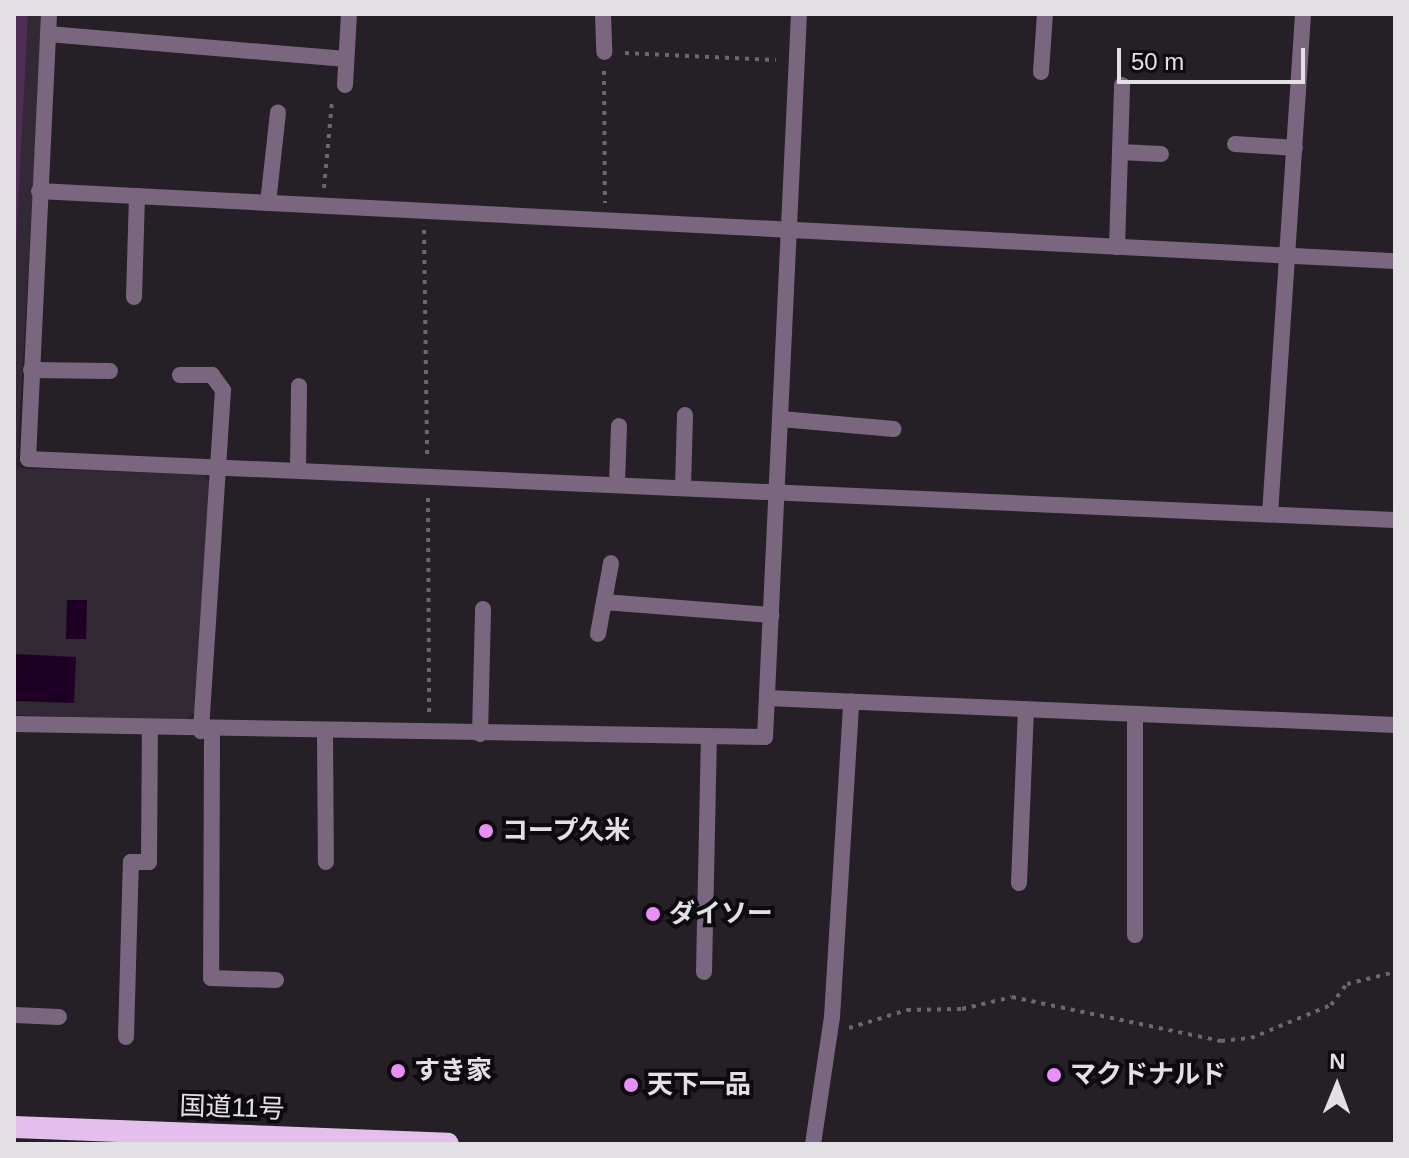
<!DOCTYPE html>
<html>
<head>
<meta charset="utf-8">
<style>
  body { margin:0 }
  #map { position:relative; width:1409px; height:1158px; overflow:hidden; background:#242025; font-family:Helvetica,"Noto Sans JP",sans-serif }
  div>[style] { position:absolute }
  .built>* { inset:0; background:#312933 }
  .green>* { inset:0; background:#502d57 }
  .water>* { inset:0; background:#1d0024 }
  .path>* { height:4px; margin-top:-2px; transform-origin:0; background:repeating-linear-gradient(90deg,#6b686c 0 4px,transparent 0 10px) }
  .minor>* { height:16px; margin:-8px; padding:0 8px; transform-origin:8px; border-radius:8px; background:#7b6680 }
  .trunk>* { height:22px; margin:-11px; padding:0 11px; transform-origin:11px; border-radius:11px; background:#e4beec }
  .dots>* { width:22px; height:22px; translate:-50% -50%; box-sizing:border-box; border:4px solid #0c0a0c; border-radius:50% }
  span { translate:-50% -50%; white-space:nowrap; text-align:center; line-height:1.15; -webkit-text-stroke:8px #0c0a0c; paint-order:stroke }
  .poi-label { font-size:26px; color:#e2e0e3; font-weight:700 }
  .left { translate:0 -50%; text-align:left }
  .street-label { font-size:26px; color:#e2e0e3 }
  .frame { position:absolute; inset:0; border:16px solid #e2e0e3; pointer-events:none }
  .north { position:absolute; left:1297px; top:1046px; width:80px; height:80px; -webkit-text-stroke:6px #0c0a0c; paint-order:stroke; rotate:1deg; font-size:22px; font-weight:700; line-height:32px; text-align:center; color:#e2e0e3 }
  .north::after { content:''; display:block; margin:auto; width:28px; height:36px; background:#e2e0e3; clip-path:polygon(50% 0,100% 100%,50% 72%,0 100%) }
  .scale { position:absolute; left:1117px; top:48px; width:188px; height:36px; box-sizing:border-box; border:4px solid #e2e0e3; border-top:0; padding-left:10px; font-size:24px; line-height:28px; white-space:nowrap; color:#e2e0e3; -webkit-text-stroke:6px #0c0a0c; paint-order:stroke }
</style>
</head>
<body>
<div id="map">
  <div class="built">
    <i style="clip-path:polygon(14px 14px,43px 14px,17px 468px,205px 475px,210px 483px,197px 711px,185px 721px,14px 715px)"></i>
  </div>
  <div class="green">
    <i style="clip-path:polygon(14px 14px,28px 14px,14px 284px)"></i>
  </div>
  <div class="water">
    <i style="clip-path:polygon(67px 600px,87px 600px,86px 639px,66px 639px)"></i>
    <i style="clip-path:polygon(14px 654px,76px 657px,74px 703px,14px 701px)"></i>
  </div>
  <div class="path">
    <i style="left:625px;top:53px;width:151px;rotate:2.7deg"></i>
    <i style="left:604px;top:71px;width:132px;rotate:89.6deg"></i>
    <i style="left:324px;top:188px;width:87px;rotate:-84.7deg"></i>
    <i style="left:424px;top:230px;width:227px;rotate:89.2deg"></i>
    <i style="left:428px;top:498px;width:215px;rotate:89.7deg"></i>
    <i style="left:849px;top:1028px;width:61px;rotate:-17.2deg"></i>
    <i style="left:907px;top:1010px;width:55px;rotate:-1deg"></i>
    <i style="left:962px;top:1009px;width:51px;rotate:-13.5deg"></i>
    <i style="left:1012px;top:997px;width:214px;rotate:11.9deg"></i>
    <i style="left:1221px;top:1041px;width:30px;rotate:-6deg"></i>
    <i style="left:1251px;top:1038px;width:87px;rotate:-22.4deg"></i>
    <i style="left:1331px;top:1005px;width:26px;rotate:-53deg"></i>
    <i style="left:1347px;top:984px;width:49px;rotate:-14deg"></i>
  </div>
  <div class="minor">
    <i style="left:49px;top:14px;width:445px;rotate:92.7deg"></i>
    <i style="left:28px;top:459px;width:1368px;rotate:2.56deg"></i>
    <i style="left:603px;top:14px;width:38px;rotate:88deg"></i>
    <i style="left:48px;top:34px;width:299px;rotate:4.8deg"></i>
    <i style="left:1041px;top:72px;width:58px;rotate:-86.1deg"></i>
    <i style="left:345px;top:85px;width:71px;rotate:-86.8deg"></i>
    <i style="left:1235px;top:144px;width:60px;rotate:3.8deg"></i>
    <i style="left:1120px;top:152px;width:41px;rotate:2.8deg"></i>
    <i style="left:39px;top:191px;width:1358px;rotate:2.96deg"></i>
    <i style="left:268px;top:203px;width:91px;rotate:-83.7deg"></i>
    <i style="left:1117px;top:247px;width:162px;rotate:-88.2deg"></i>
    <i style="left:134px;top:297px;width:101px;rotate:-88.3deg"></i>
    <i style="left:31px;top:370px;width:79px;rotate:0.7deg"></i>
    <i style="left:180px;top:375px;width:32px"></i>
    <i style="left:212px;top:375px;width:19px;rotate:54deg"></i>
    <i style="left:223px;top:390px;width:342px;rotate:93.7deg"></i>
    <i style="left:781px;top:419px;width:113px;rotate:5.1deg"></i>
    <i style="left:298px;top:471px;width:85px;rotate:-89.3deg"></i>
    <i style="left:617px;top:484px;width:58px;rotate:-88deg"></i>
    <i style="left:683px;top:487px;width:72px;rotate:-88.4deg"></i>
    <i style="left:1270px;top:514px;width:501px;rotate:-86.22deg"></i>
    <i style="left:604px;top:602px;width:168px;rotate:4.5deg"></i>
    <i style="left:598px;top:634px;width:72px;rotate:-79.6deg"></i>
    <i style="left:767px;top:698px;width:629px;rotate:2.46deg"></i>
    <i style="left:1135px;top:714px;width:221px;rotate:90deg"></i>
    <i style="left:14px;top:724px;width:751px;rotate:0.99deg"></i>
    <i style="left:765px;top:737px;width:724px;rotate:-87.31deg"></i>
    <i style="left:212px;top:731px;width:247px;rotate:90.2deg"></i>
    <i style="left:211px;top:978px;width:65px;rotate:1.8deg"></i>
    <i style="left:325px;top:732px;width:130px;rotate:89.6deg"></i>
    <i style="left:480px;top:734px;width:125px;rotate:-88.6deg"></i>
    <i style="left:1019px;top:883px;width:174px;rotate:-87.7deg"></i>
    <i style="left:704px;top:972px;width:235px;rotate:-88.8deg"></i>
    <i style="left:14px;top:1015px;width:45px;rotate:2.5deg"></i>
    <i style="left:126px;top:1037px;width:175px;rotate:-88.4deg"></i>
    <i style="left:131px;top:862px;width:18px"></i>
    <i style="left:149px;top:862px;width:132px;rotate:-89.6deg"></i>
    <i style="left:813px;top:1144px;width:128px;rotate:-81.5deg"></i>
    <i style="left:832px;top:1017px;width:316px;rotate:-86.5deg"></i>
  </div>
  <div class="trunk">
    <i style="left:14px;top:1127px;width:434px;rotate:2.2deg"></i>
  </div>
  <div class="dots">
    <i style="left:486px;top:831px;background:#ea8dfd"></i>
    <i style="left:653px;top:914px;background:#ea8dfd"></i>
    <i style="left:398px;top:1071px;background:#ea8dfd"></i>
    <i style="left:1054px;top:1075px;background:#ea8dfd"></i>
    <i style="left:631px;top:1085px;background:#ea8dfd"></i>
  </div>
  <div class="poi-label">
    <span class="left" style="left:502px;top:831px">コープ久米</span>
    <span class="left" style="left:669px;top:914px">ダイソー</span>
    <span class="left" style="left:414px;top:1071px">すき家</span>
    <span class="left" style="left:1070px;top:1075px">マクドナルド</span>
    <span class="left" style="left:647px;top:1085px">天下一品</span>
  </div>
  <div class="street-label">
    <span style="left:232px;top:1108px;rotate:2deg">国道11号</span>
  </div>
  <div class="frame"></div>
  <div class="north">N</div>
  <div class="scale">50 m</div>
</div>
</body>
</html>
